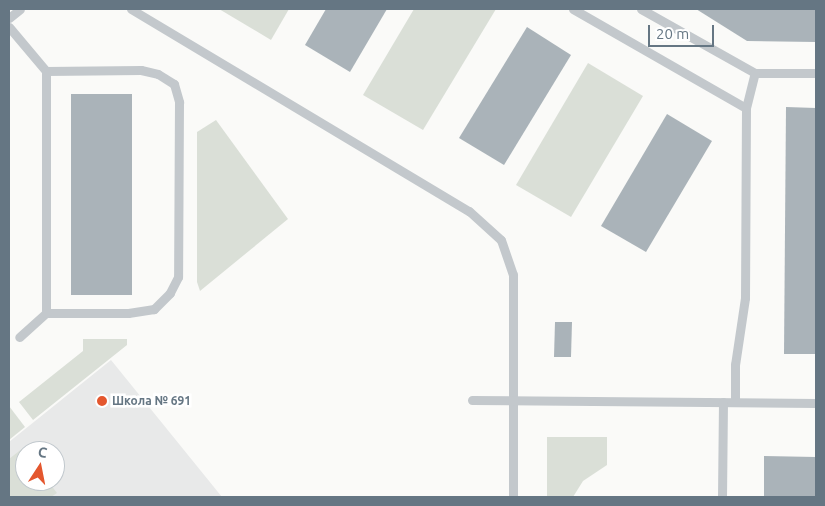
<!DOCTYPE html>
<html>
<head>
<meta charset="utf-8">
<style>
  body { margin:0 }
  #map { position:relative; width:825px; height:506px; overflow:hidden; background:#fafaf8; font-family:Ubuntu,sans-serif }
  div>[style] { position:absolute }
  .built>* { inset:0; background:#e8e9e9 }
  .green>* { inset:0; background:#dadfd7 }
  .building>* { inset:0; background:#aab3b9 }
  .lane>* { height:9px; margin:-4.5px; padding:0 4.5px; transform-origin:4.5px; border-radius:4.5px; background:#c3c8cc }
  .dots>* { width:14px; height:14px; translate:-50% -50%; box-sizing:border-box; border:2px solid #fff; border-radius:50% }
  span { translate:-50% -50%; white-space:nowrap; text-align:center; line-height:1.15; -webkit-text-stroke:5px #fff; paint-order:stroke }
  .poi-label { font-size:12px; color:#657683; font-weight:700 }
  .left { translate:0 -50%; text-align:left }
  .frame { position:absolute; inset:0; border:10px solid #657683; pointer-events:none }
  .north { position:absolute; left:15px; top:441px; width:50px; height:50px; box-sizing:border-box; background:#fff; border:1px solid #c1c8cd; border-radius:50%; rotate:11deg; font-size:14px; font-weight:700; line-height:20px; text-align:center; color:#657683 }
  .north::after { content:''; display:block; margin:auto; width:18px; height:22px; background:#e4572e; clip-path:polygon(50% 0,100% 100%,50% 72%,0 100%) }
  .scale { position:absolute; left:648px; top:25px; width:66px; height:22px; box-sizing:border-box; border:2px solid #657683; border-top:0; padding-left:6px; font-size:15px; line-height:18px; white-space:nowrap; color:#657683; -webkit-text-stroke:4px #fff; paint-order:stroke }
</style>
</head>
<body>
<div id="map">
  <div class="built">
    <i style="clip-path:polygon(evenodd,111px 360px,222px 497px,9px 497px,9px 442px,111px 360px,25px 451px,55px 451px,55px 481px,25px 481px,25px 451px)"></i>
  </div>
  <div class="green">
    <i style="clip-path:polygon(219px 9px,289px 9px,271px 40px)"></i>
    <i style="clip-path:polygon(414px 9px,496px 9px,423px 130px,363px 95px)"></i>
    <i style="clip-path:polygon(588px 63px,643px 96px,571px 217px,516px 185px)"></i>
    <i style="clip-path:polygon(216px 120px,288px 219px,200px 291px,197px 282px,197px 132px)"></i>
    <i style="clip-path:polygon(83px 339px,127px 339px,127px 345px,33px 420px,19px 402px,83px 351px)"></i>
    <i style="clip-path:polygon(9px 406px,25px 427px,9px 440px)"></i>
    <i style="clip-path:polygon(547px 437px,607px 437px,607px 465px,583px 481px,573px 497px,547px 497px)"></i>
    <i style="clip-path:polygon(23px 448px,25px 481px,48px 481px,57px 493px,51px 497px,9px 497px,9px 459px)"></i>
  </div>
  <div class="building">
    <i style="clip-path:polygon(326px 9px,387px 9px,350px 72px,305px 45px)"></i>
    <i style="clip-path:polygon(696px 9px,816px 9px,816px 42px,747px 41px)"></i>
    <i style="clip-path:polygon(527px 27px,571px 55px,504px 165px,459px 138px)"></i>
    <i style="clip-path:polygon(71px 94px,132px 94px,132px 295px,71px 295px)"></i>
    <i style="clip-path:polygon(786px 107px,816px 108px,816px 354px,784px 354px)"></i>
    <i style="clip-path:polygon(667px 114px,712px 141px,646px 252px,601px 226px)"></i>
    <i style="clip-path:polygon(555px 322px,572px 322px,571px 357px,554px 357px)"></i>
    <i style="clip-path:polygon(764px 456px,816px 457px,816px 497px,764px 497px)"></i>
  </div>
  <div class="lane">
    <i style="left:131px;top:9px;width:394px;rotate:30.9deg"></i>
    <i style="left:469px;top:211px;width:43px;rotate:42.2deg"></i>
    <i style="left:501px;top:240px;width:37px;rotate:71deg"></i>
    <i style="left:513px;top:275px;width:222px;rotate:90deg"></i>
    <i style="left:573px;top:9px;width:199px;rotate:29.8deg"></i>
    <i style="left:746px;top:108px;width:190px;rotate:90.3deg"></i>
    <i style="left:745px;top:298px;width:68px;rotate:98.5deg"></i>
    <i style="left:735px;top:365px;width:37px;rotate:90deg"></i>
    <i style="left:641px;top:9px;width:131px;rotate:29.3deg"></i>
    <i style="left:755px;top:73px;width:61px"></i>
    <i style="left:9px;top:18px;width:14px;rotate:-39deg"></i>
    <i style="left:9px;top:27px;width:57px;rotate:49.9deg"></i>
    <i style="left:46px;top:71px;width:95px;rotate:-0.6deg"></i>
    <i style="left:141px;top:70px;width:17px;rotate:13deg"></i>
    <i style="left:158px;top:74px;width:19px;rotate:32deg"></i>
    <i style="left:174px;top:84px;width:19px;rotate:74deg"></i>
    <i style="left:179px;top:102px;width:175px;rotate:90.3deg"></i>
    <i style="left:178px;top:277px;width:18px;rotate:117deg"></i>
    <i style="left:170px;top:293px;width:23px;rotate:135deg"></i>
    <i style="left:154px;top:309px;width:26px;rotate:171deg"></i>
    <i style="left:128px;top:313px;width:82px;rotate:180deg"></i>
    <i style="left:46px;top:313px;width:36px;rotate:138deg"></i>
    <i style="left:46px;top:71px;width:242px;rotate:90deg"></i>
    <i style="left:746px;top:108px;width:36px;rotate:-76deg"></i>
    <i style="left:472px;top:400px;width:344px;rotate:0.5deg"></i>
    <i style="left:722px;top:497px;width:95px;rotate:-89.4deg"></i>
  </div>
  <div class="dots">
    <i style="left:102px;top:401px;background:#e4572e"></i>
  </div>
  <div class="poi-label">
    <span class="left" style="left:112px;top:401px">Школа № 691</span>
  </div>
  <div class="frame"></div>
  <div class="north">С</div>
  <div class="scale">20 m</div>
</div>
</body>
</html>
